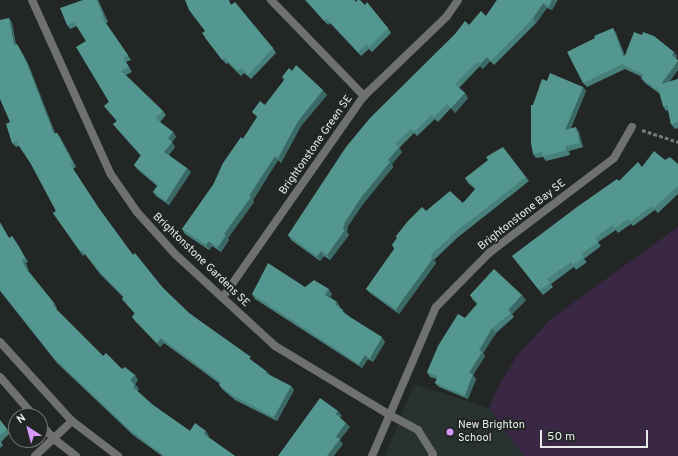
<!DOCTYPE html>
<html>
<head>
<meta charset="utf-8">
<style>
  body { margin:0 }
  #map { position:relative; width:678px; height:456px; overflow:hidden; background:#222625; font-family:Overpass,sans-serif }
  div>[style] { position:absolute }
  .built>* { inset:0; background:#273231 }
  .green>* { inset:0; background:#392744 }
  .path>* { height:2.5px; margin-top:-1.25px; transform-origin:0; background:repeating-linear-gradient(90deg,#777a79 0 4px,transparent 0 6px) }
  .service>* { height:8px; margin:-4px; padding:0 4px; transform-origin:4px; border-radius:4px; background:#6f7171 }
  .minor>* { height:8px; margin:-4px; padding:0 4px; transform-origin:4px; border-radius:4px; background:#6f7171 }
  .tertiary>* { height:8px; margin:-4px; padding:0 4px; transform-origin:4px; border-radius:4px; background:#6f7171 }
  .wall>* { inset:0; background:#48817c }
  .shaded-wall>* { inset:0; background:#3b6965 }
  .building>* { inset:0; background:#549690 }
  .dots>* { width:11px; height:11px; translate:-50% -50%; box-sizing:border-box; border:2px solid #222625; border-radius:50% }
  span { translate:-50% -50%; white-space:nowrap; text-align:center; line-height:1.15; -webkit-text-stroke:4px #222625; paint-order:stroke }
  .street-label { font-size:11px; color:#e7eae9 }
  .poi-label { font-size:11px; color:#e7eae9 }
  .left { translate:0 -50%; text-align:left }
  .north { position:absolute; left:8px; top:408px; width:40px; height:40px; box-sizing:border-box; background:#222625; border:1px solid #717473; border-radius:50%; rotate:324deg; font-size:11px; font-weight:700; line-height:16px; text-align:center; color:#e7eae9 }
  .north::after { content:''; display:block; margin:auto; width:14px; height:18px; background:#d59bfb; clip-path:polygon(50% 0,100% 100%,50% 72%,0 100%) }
  .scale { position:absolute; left:540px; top:430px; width:108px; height:18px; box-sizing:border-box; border:2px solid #e7eae9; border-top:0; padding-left:5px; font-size:12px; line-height:14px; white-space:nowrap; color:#e7eae9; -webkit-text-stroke:3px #222625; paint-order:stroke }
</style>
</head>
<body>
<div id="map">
  <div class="built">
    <i style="clip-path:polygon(414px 384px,489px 408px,524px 456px,385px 456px)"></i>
  </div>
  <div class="green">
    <i style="clip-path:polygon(678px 227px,678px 456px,524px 456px,489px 408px,499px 385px,518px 354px,552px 318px)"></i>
  </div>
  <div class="path">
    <i style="left:642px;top:130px;width:38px;rotate:18deg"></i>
  </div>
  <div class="service">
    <i style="left:388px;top:414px;width:34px;rotate:28deg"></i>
    <i style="left:418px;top:430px;width:28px;rotate:58deg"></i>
    <i style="left:433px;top:454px;width:2px;rotate:117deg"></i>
  </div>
  <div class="minor">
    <i style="left:32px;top:0;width:190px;rotate:65.7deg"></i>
    <i style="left:110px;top:173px;width:47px;rotate:55.3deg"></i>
    <i style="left:137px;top:212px;width:57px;rotate:47.9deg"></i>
    <i style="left:175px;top:254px;width:136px;rotate:42.6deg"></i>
    <i style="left:275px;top:346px;width:132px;rotate:31deg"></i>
    <i style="left:271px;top:0;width:134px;rotate:45.9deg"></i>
    <i style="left:223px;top:297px;width:246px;rotate:-55deg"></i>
    <i style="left:364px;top:96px;width:115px;rotate:-43.9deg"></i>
    <i style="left:447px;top:16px;width:19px;rotate:-55deg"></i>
    <i style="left:35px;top:456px;width:51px;rotate:-43.4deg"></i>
    <i style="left:372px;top:456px;width:162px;rotate:-66.8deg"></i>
    <i style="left:436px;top:307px;width:76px;rotate:-45.5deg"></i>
    <i style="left:489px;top:253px;width:157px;rotate:-37.2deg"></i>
    <i style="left:614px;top:158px;width:36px;rotate:-60deg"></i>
  </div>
  <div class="tertiary">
    <i style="left:0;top:342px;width:107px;rotate:47.7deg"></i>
    <i style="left:72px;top:421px;width:58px;rotate:37.3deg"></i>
    <i style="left:0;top:377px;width:52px;rotate:48.9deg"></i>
    <i style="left:40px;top:423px;width:21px;rotate:49deg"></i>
    <i style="left:54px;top:439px;width:28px;rotate:38deg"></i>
  </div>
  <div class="wall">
    <i style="clip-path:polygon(83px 0,98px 0,108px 22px,106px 23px,131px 60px,126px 62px,132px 72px,126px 75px,163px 111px,166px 115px,160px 122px,173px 132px,176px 137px,172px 142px,175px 147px,169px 155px,191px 172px,169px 205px,156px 196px,153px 192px,157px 186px,137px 169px,134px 165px,141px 156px,117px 129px,113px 124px,117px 121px,104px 106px,109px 102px,86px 41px,77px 26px,70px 29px,67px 25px)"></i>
    <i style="clip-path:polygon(305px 0,354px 0,388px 28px,391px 33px,372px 52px,369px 49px,361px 56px,330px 23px,328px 25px)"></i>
    <i style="clip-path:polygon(497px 0,557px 0,557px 1px,552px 10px,547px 8px,536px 23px,494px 65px,490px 61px,483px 69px,480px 66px,459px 88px,465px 93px,468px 98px,455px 113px,451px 108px,438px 122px,435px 119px,417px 136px,414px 133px,399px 148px,402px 152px,392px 164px,393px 167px,363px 204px,348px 226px,347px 232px,349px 235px,330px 260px,324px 256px,320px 261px,291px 240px,288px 235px,469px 25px,486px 16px)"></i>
    <i style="clip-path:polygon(232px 4px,273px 48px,276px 53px,251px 79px,244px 73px,241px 76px,228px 63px,226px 64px,205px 38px,205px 31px)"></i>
    <i style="clip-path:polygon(9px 18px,12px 23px,16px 45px,20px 49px,29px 66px,55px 133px,57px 133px,60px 137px,76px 167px,73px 169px,100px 210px,133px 255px,163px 288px,189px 313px,254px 362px,266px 371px,270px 375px,291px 386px,294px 390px,277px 421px,235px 400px,222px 389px,219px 385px,220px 384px,164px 343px,160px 347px,135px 321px,132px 317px,135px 314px,122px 299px,123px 297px,100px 274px,85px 254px,83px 256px,53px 213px,56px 211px,31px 164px,19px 146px,16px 147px,12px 143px,10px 122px)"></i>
    <i style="clip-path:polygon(613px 28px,616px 33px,625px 56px,674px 52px,677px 56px,676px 58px,678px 70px,669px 82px,678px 79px,678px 128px,675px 129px,671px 124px,668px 110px,666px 111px,663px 106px,660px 94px,645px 83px,641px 78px,642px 77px,625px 69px,587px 87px,583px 83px)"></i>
    <i style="clip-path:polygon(282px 77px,327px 95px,301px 126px,281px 163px,278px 160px,253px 200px,254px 202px,228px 238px,229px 240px,221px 252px,212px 246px,209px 250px,185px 234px,182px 229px,213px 185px,257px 117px,252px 112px,265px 105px,284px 80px)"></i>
    <i style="clip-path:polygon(547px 81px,583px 87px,586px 91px,571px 128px,579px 132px,583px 147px,569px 151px,570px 155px,546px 161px,543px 157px,536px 158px,533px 154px,533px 105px)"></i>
    <i style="clip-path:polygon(665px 160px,678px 164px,678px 194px,658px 213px,655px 210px,633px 226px,631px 224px,618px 233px,616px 230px,598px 242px,601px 246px,584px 259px,587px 262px,576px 270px,574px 267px,551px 284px,553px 287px,543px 295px,512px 256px,619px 181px,642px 167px)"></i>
    <i style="clip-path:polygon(526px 177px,529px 181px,457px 238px,434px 260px,436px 263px,399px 314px,370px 293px,366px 289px,394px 249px,392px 245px,397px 238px,396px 236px,426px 211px,463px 203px,475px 189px,468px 183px,465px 178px)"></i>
    <i style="clip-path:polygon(0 222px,9px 238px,15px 241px,28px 262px,26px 263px,28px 271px,54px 303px,57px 308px,56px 309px,103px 356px,122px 369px,135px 375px,138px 380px,135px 384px,139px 389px,137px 391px,153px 405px,190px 431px,209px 436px,208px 437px,235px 456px,162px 456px,133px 435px,57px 363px,0 291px)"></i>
    <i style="clip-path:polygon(305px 287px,332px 294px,330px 297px,337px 302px,340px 307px,339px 307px,346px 314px,385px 342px,373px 362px,368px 359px,362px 368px,255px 299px,252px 294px)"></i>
    <i style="clip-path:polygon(470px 295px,526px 300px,512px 314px,514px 317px,496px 333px,483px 353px,485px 356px,473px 375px,476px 379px,468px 399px,439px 387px,435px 383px,437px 379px,430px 377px,427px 372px,465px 318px,477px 304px,473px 300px)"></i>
    <i style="clip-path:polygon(0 420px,10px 433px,1px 442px,3px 445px,0 448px)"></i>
  </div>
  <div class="shaded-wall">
    <i style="clip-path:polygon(97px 0,98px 0,108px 22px,104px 17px)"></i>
    <i style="clip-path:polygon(552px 0,557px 1px,552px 10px,549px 6px)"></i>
    <i style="clip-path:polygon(543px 3px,547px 8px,536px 23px,533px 18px)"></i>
    <i style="clip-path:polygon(9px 18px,12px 23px,17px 50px,14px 45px)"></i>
    <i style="clip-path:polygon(613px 28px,616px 33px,627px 62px,624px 58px)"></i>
    <i style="clip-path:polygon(17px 44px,20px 49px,29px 66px,57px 139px,54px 134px)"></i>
    <i style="clip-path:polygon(674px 52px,677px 56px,675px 60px,672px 55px)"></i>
    <i style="clip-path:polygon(487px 57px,490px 61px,483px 69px,480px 64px)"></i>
    <i style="clip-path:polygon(678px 61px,678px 70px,664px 89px,661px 84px)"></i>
    <i style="clip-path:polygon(583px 87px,586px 91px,568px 134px,565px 130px)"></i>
    <i style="clip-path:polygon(323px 90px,327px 95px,301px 126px,281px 163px,278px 158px,298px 121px)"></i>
    <i style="clip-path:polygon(465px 93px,468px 98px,455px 113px,451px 108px)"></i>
    <i style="clip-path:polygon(576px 127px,579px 132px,583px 147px,580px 143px)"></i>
    <i style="clip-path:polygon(173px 132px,176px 137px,171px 143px,168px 138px)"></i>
    <i style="clip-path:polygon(57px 133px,60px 137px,76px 167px,73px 163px)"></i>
    <i style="clip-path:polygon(172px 142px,175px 147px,167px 156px,164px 152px)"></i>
    <i style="clip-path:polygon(565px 146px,569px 151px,570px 155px,567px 150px)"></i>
    <i style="clip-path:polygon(399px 147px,402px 152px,392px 164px,393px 167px,363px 204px,348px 226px,347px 232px,349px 235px,330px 260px,327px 255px,343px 229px,345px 222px,360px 199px,388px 160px)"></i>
    <i style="clip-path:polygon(275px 156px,278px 160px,253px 200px,254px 202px,228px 238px,229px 240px,221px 252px,218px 247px,224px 234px)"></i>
    <i style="clip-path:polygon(187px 168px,191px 172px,169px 205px,166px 201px)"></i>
    <i style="clip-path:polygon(12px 236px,21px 250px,28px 262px,25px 258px)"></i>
    <i style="clip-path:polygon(209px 241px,212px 246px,209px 250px,206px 245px)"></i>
    <i style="clip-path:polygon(321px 251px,324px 256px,320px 261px,317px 256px)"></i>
    <i style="clip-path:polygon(433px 258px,436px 263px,399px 314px,396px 309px)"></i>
    <i style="clip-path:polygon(22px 259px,26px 263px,29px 271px,25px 267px)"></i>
    <i style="clip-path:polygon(329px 289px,332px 294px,329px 299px,325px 295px)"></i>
    <i style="clip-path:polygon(522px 295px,526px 300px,512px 314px,508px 310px)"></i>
    <i style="clip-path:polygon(337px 302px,340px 307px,338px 309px,335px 304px)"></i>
    <i style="clip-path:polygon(492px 328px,496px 333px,483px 353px,485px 356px,473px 375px,476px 379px,468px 399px,465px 395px,469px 373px,479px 350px)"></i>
    <i style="clip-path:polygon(382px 337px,385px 342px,373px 362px,370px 358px)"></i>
    <i style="clip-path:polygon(161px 338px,164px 343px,160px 347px,157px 343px)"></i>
    <i style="clip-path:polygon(365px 355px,368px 359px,362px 368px,359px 364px)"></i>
    <i style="clip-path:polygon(135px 375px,138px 380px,134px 385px,130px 380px)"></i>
    <i style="clip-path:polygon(135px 385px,139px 389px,136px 392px,133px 387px)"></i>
    <i style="clip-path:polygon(291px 386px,294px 390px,277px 421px,274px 417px)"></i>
    <i style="clip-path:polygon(338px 411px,342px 416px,339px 419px,336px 414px)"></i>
    <i style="clip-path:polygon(346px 423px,350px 427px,340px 440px,343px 444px,334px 456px,327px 456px,336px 437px)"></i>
    <i style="clip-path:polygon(206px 431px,209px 436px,207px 438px,204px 434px)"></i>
  </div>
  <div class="building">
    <i style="clip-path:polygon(83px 0,97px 0,104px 17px,102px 18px,128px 55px,123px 58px,129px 67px,121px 71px,163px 111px,155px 118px,173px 132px,168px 138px,172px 142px,164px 152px,187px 168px,166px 201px,153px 192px,158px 185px,134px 165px,141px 155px,113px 124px,117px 121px,104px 106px,109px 102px,76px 47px,86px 41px,74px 22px,67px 25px,60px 8px)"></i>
    <i style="clip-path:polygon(185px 0,229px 0,231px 5px,235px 2px,273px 48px,248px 75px,241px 68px,238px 71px,225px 58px,222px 60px,202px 33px,205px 31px,189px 10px)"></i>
    <i style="clip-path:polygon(306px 0,354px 0,356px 2px,357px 0,360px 0,365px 5px,367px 2px,388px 28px,369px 47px,366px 44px,358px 52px,327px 19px,324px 21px)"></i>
    <i style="clip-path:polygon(497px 0,552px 0,549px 6px,543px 3px,533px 18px,491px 61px,487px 57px,480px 64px,477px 62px,455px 84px,465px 93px,451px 108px,447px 104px,434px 117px,432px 114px,414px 132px,411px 129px,395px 144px,399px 147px,388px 160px,390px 162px,360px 199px,345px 222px,343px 229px,345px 230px,327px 255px,321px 251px,317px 256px,288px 235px,346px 147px,370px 118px,455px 34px,465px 21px,469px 25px,481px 11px,486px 16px)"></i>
    <i style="clip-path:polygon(9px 18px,14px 45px,17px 44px,26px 61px,54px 134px,57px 133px,73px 163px,70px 164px,98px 207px,133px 255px,135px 253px,163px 288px,189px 313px,251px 357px,249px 359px,266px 371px,265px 373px,291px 386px,274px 417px,232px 395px,219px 385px,221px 382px,161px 338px,157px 343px,132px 317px,135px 313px,122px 299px,124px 297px,97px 269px,82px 250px,80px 251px,53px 213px,56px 211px,31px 164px,16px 141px,12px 143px,6px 124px,10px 122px,0 99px,0 20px)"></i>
    <i style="clip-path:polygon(613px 28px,624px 58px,634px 32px,642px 35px,643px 32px,654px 36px,674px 52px,672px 55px,678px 60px,678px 61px,661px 84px,678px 79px,678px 122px,671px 124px,667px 105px,663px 106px,658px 88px,657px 90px,641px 78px,644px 75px,622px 64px,583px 83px,567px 52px,595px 38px,594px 36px)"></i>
    <i style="clip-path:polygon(296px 65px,323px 90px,298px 121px,278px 158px,275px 156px,249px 196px,251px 197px,224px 234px,226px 235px,218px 247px,209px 241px,206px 245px,182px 229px,213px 185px,223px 163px,241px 137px,243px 139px,258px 116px,252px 112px,260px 101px,265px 105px,285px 79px,282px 77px,289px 68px,292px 71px)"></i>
    <i style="clip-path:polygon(550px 73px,583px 87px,565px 130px,576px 127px,580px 143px,565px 146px,567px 150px,543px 156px,542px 152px,533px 154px,531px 143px,531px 105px,533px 105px,542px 79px,547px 81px)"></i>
    <i style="clip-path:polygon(503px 147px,526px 177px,454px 233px,430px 256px,433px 258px,396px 309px,366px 289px,395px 248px,392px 245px,397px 238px,396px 236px,408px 221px,422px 207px,426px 211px,450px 191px,463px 203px,476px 189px,465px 178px,488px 160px,486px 157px)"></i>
    <i style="clip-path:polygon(654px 151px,665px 160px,670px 157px,678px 164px,678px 186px,654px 208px,652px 206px,630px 222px,628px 219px,615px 228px,612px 225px,595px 238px,598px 242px,581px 254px,584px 257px,573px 265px,571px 262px,547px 279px,550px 283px,539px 290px,512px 256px,577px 207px,617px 179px,619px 181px,638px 162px,642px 167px)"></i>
    <i style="clip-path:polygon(0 223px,9px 238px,12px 236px,18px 245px,25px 258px,22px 259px,25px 267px,54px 303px,52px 305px,103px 356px,106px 353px,122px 369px,125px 367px,135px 375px,130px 380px,135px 385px,133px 387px,153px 405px,190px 431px,195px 423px,206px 431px,204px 434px,235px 456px,165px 456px,130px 430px,54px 358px,0 290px)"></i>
    <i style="clip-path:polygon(268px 263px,305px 287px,314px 280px,329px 289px,325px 295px,337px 302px,335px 304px,343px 310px,342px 312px,382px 337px,370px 358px,365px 355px,359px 364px,252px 294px)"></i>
    <i style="clip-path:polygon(494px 269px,522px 295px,508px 310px,511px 313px,492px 328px,479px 350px,482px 352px,469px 373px,473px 374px,465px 395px,435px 383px,438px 376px,427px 372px,438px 346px,458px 314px,465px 318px,478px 303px,470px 295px)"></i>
    <i style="clip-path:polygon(320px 398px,338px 411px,336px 414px,346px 423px,336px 437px,340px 439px,327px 456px,278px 456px)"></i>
    <i style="clip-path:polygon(0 420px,7px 429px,0 435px)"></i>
  </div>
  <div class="dots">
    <i style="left:450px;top:432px;background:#d59bfb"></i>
  </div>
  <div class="street-label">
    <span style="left:316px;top:145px;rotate:-55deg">Brightonstone Green SE</span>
    <span style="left:522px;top:215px;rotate:-38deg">Brightonstone Bay SE</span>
    <span style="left:201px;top:260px;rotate:44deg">Brightonstone Gardens SE</span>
  </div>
  <div class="poi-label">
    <span class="left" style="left:458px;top:432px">New Brighton<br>School</span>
  </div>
  <div class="north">N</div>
  <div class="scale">50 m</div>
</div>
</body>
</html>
